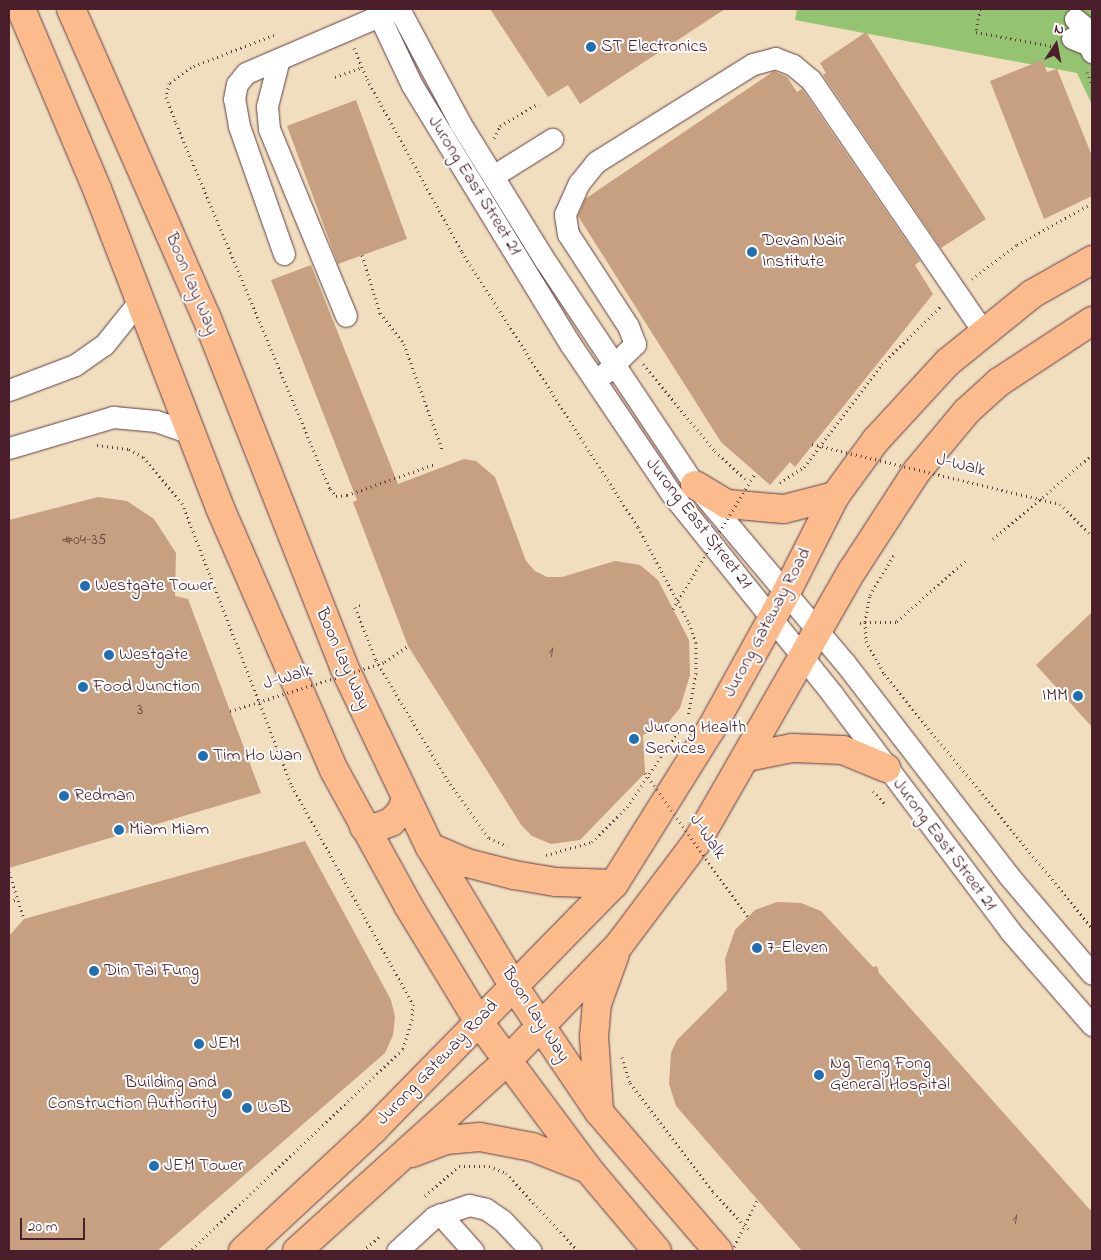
<!DOCTYPE html>
<html>
<head>
<meta charset="utf-8">
<style>
  body { margin:0 }
  #map { position:relative; width:1101px; height:1260px; overflow:hidden; background:#f1debf; font-family:"Indie Flower",sans-serif }
  div>[style] { position:absolute }
  .green>* { inset:0; background:#94c372 }
  .building>* { inset:0; background:#c6a080 }
  .path>* { height:3px; margin-top:-1.5px; transform-origin:0; background:repeating-linear-gradient(90deg,#633c41 0 1px,transparent 0 5px) }
  .roads { filter:drop-shadow(0 0 1px #633c41) drop-shadow(0 0 1px #633c41) }
  .minor>* { height:21px; margin:-10.5px; padding:0 10.5px; transform-origin:10.5px; border-radius:10.5px; background:#fff }
  .major>* { height:28px; margin:-14px; padding:0 14px; transform-origin:14px; border-radius:14px; background:#fbbb8d }
  .path-bridge>* { height:3px; margin-top:-1.5px; transform-origin:0; background:repeating-linear-gradient(90deg,#633c41 0 1px,transparent 0 5px) }
  .dots>* { width:14px; height:14px; translate:-50% -50%; box-sizing:border-box; border:2px solid #fff; border-radius:50% }
  span { translate:-50% -50%; white-space:nowrap; text-align:center; line-height:1.15; -webkit-text-stroke:4px #fff; paint-order:stroke }
  .number-label { font-size:15px; color:#693f40 }
  .number-label span { -webkit-text-stroke-width:0 }
  .poi-label { font-size:18px; color:#4a1f2b }
  .left { translate:0 -50%; text-align:left }
  .right { translate:-100% -50%; text-align:right }
  .street-label { font-size:18px; color:#4a1f2b }
  .frame { position:absolute; inset:0; border:10px solid #4a1f2b; pointer-events:none }
  .north { position:absolute; left:1031px; top:20px; width:50px; height:50px; -webkit-text-stroke:4px #fff; paint-order:stroke; rotate:11deg; font-size:14px; font-weight:700; line-height:20px; text-align:center; color:#4a1f2b }
  .north::after { content:''; display:block; margin:auto; width:18px; height:22px; background:#4a1f2b; clip-path:polygon(50% 0,100% 100%,50% 72%,0 100%) }
  .scale { position:absolute; left:20px; top:1218px; width:65px; height:22px; box-sizing:border-box; border:2px solid #4a1f2b; border-top:0; padding-left:6px; font-size:15px; line-height:18px; white-space:nowrap; color:#4a1f2b; -webkit-text-stroke:4px #fff; paint-order:stroke }
</style>
</head>
<body>
<div id="map">
  <div class="green">
    <i style="clip-path:polygon(797px 9px,1092px 9px,1092px 105px,1077px 73px,795px 20px)"></i>
  </div>
  <div class="building">
    <i style="clip-path:polygon(490px 9px,725px 9px,580px 104px,568px 85px,548px 97px)"></i>
    <i style="clip-path:polygon(866px 32px,986px 219px,941px 248px,823px 75px,826px 73px,820px 63px)"></i>
    <i style="clip-path:polygon(1042px 60px,1047px 72px,1057px 69px,1092px 156px,1092px 196px,1044px 219px,990px 81px)"></i>
    <i style="clip-path:polygon(774px 71px,787px 77px,797px 92px,802px 89px,920px 261px,915px 265px,933px 294px,795px 467px,790px 462px,770px 485px,721px 442px,578px 216px,585px 199px)"></i>
    <i style="clip-path:polygon(356px 100px,407px 239px,338px 264px,287px 126px)"></i>
    <i style="clip-path:polygon(311px 265px,398px 484px,464px 459px,476px 461px,495px 477px,526px 561px,535px 571px,547px 577px,562px 577px,615px 561px,640px 565px,658px 580px,689px 640px,690px 675px,680px 708px,667px 724px,643px 735px,645px 773px,580px 840px,551px 844px,532px 836px,522px 826px,408px 646px,353px 502px,357px 500px,271px 280px)"></i>
    <i style="clip-path:polygon(98px 497px,127px 501px,154px 519px,176px 553px,175px 596px,188px 599px,261px 793px,9px 868px,9px 520px)"></i>
    <i style="clip-path:polygon(1092px 612px,1092px 727px,1036px 665px)"></i>
    <i style="clip-path:polygon(305px 841px,391px 1000px,395px 1017px,393px 1035px,385px 1053px,157px 1251px,9px 1251px,9px 936px,24px 919px)"></i>
    <i style="clip-path:polygon(777px 902px,801px 903px,821px 911px,873px 967px,877px 966px,879px 973px,1092px 1212px,1092px 1251px,802px 1251px,676px 1106px,669px 1084px,671px 1053px,677px 1040px,727px 990px,725px 959px,735px 930px,755px 910px)"></i>
  </div>
  <div class="path">
    <i style="left:980px;top:9px;width:23px;rotate:100deg"></i>
    <i style="left:976px;top:32px;width:77px;rotate:10.4deg"></i>
    <i style="left:274px;top:35px;width:89px;rotate:158.9deg"></i>
    <i style="left:191px;top:67px;width:27px;rotate:144deg"></i>
    <i style="left:169px;top:83px;width:14px;rotate:102deg"></i>
    <i style="left:166px;top:97px;width:28px;rotate:69deg"></i>
    <i style="left:176px;top:123px;width:397px;rotate:67.2deg"></i>
    <i style="left:330px;top:489px;width:9px;rotate:49deg"></i>
    <i style="left:336px;top:496px;width:11px;rotate:-5deg"></i>
    <i style="left:347px;top:495px;width:93px;rotate:-19.4deg"></i>
    <i style="left:354px;top:48px;width:34px;rotate:67deg"></i>
    <i style="left:367px;top:79px;width:197px;rotate:61.2deg"></i>
    <i style="left:462px;top:252px;width:326px;rotate:57.4deg"></i>
    <i style="left:638px;top:527px;width:109px;rotate:62deg"></i>
    <i style="left:689px;top:623px;width:21px;rotate:71deg"></i>
    <i style="left:696px;top:643px;width:30px;rotate:90deg"></i>
    <i style="left:696px;top:673px;width:44px;rotate:100.5deg"></i>
    <i style="left:1087px;top:72px;width:14px;rotate:69deg"></i>
    <i style="left:335px;top:77px;width:29px;rotate:-20deg"></i>
    <i style="left:494px;top:138px;width:13px;rotate:-63deg"></i>
    <i style="left:500px;top:126px;width:45px;rotate:-30.5deg"></i>
    <i style="left:362px;top:255px;width:61px;rotate:72.8deg"></i>
    <i style="left:380px;top:313px;width:39px;rotate:52deg"></i>
    <i style="left:404px;top:344px;width:115px;rotate:70.1deg"></i>
    <i style="left:972px;top:279px;width:56px;rotate:-37.1deg"></i>
    <i style="left:1017px;top:245px;width:86px;rotate:-29.2deg"></i>
    <i style="left:643px;top:364px;width:113px;rotate:50.4deg"></i>
    <i style="left:715px;top:451px;width:42px;rotate:43.1deg"></i>
    <i style="left:97px;top:445px;width:32px;rotate:7deg"></i>
    <i style="left:129px;top:449px;width:16px;rotate:30deg"></i>
    <i style="left:143px;top:457px;width:60px;rotate:49.7deg"></i>
    <i style="left:182px;top:503px;width:304px;rotate:68.8deg"></i>
    <i style="left:292px;top:786px;width:249px;rotate:61deg"></i>
    <i style="left:413px;top:1004px;width:15px;rotate:94deg"></i>
    <i style="left:412px;top:1019px;width:31px;rotate:107deg"></i>
    <i style="left:403px;top:1049px;width:294px;rotate:136.5deg"></i>
    <i style="left:780px;top:483px;width:29px;rotate:-34deg"></i>
    <i style="left:804px;top:467px;width:129px;rotate:-52.9deg"></i>
    <i style="left:882px;top:364px;width:83px;rotate:-44.5deg"></i>
    <i style="left:993px;top:539px;width:130px;rotate:-40.3deg"></i>
    <i style="left:965px;top:561px;width:92px;rotate:138.5deg"></i>
    <i style="left:896px;top:622px;width:31px;rotate:180deg"></i>
    <i style="left:865px;top:622px;width:19px;rotate:87deg"></i>
    <i style="left:866px;top:641px;width:38px;rotate:61deg"></i>
    <i style="left:884px;top:674px;width:328px;rotate:50.7deg"></i>
    <i style="left:360px;top:605px;width:5px;rotate:158deg"></i>
    <i style="left:355px;top:607px;width:57px;rotate:68.4deg"></i>
    <i style="left:376px;top:660px;width:144px;rotate:59.2deg"></i>
    <i style="left:450px;top:784px;width:67px;rotate:54.2deg"></i>
    <i style="left:489px;top:838px;width:20px;rotate:24deg"></i>
    <i style="left:860px;top:623px;width:5px;rotate:-11deg"></i>
    <i style="left:865px;top:622px;width:27px;rotate:-80deg"></i>
    <i style="left:870px;top:595px;width:49px;rotate:-59.2deg"></i>
    <i style="left:873px;top:791px;width:18px;rotate:47deg"></i>
    <i style="left:546px;top:855px;width:48px;rotate:-15.8deg"></i>
    <i style="left:592px;top:842px;width:49px;rotate:-45deg"></i>
    <i style="left:627px;top:807px;width:97px;rotate:-56deg"></i>
    <i style="left:9px;top:872px;width:49px;rotate:72.3deg"></i>
    <i style="left:9px;top:902px;width:9px;rotate:-21deg"></i>
    <i style="left:622px;top:1057px;width:27px;rotate:73deg"></i>
    <i style="left:630px;top:1083px;width:137px;rotate:52.7deg"></i>
    <i style="left:713px;top:1192px;width:51px;rotate:46.6deg"></i>
    <i style="left:425px;top:1196px;width:45px;rotate:-41.4deg"></i>
    <i style="left:459px;top:1166px;width:30px"></i>
    <i style="left:489px;top:1166px;width:18px;rotate:22deg"></i>
    <i style="left:506px;top:1173px;width:106px;rotate:47.3deg"></i>
    <i style="left:363px;top:1251px;width:21px;rotate:-41deg"></i>
  </div>
  <div class="roads">
    <div class="minor">
      <i style="left:376px;top:9px;width:84px;rotate:64.7deg"></i>
      <i style="left:412px;top:85px;width:305px;rotate:58.6deg"></i>
      <i style="left:571px;top:345px;width:177px;rotate:56deg"></i>
      <i style="left:670px;top:492px;width:260px;rotate:51.2deg"></i>
      <i style="left:833px;top:695px;width:295px;rotate:53.1deg"></i>
      <i style="left:1010px;top:931px;width:125px;rotate:48.9deg"></i>
      <i style="left:399px;top:9px;width:129px;rotate:61.8deg"></i>
      <i style="left:460px;top:123px;width:163px;rotate:58.3deg"></i>
      <i style="left:546px;top:262px;width:268px;rotate:56.3deg"></i>
      <i style="left:695px;top:485px;width:233px;rotate:49.9deg"></i>
      <i style="left:845px;top:663px;width:269px;rotate:52.4deg"></i>
      <i style="left:1009px;top:876px;width:128px;rotate:49.7deg"></i>
      <i style="left:1075px;top:19px;width:22px;rotate:39deg"></i>
      <i style="left:1072px;top:38px;width:18px;rotate:22deg"></i>
      <i style="left:1089px;top:45px;width:8px;rotate:67deg"></i>
      <i style="left:279px;top:59px;width:49px;rotate:104.3deg"></i>
      <i style="left:267px;top:106px;width:23px;rotate:85deg"></i>
      <i style="left:269px;top:129px;width:202px;rotate:67.6deg"></i>
      <i style="left:493px;top:176px;width:70px;rotate:-32.1deg"></i>
      <i style="left:284px;top:254px;width:136px;rotate:-109.4deg"></i>
      <i style="left:239px;top:126px;width:27px;rotate:-100deg"></i>
      <i style="left:234px;top:99px;width:15px;rotate:-79deg"></i>
      <i style="left:237px;top:84px;width:14px;rotate:-51deg"></i>
      <i style="left:246px;top:73px;width:158px;rotate:-23.2deg"></i>
      <i style="left:605px;top:373px;width:42px;rotate:-44deg"></i>
      <i style="left:635px;top:344px;width:19px;rotate:-111deg"></i>
      <i style="left:628px;top:326px;width:110px;rotate:-123.1deg"></i>
      <i style="left:568px;top:234px;width:20px;rotate:-99deg"></i>
      <i style="left:565px;top:214px;width:34px;rotate:-66deg"></i>
      <i style="left:579px;top:183px;width:27px;rotate:-51deg"></i>
      <i style="left:596px;top:162px;width:185px;rotate:-32deg"></i>
      <i style="left:753px;top:64px;width:23px;rotate:-15deg"></i>
      <i style="left:775px;top:58px;width:19px;rotate:21deg"></i>
      <i style="left:793px;top:65px;width:23px;rotate:40deg"></i>
      <i style="left:811px;top:80px;width:306px;rotate:55.6deg"></i>
      <i style="left:9px;top:390px;width:71px;rotate:-20.7deg"></i>
      <i style="left:75px;top:365px;width:35px;rotate:-35deg"></i>
      <i style="left:104px;top:345px;width:58px;rotate:-51.3deg"></i>
      <i style="left:9px;top:448px;width:109px;rotate:-16.6deg"></i>
      <i style="left:113px;top:417px;width:43px;rotate:5.3deg"></i>
      <i style="left:156px;top:421px;width:36px;rotate:19deg"></i>
      <i style="left:440px;top:1214px;width:50px;rotate:48.3deg"></i>
      <i style="left:397px;top:1251px;width:50px;rotate:-42.6deg"></i>
      <i style="left:434px;top:1217px;width:37px;rotate:-19deg"></i>
      <i style="left:469px;top:1205px;width:17px;rotate:13deg"></i>
      <i style="left:486px;top:1209px;width:19px;rotate:35deg"></i>
      <i style="left:502px;top:1220px;width:42px;rotate:46.9deg"></i>
    </div>
    <div class="major">
      <i style="left:21px;top:9px;width:195px;rotate:67.1deg"></i>
      <i style="left:97px;top:189px;width:342px;rotate:68.9deg"></i>
      <i style="left:220px;top:508px;width:286px;rotate:66.5deg"></i>
      <i style="left:334px;top:770px;width:156px;rotate:61.3deg"></i>
      <i style="left:409px;top:907px;width:135px;rotate:58.7deg"></i>
      <i style="left:479px;top:1022px;width:183px;rotate:53.4deg"></i>
      <i style="left:588px;top:1169px;width:107px;rotate:49.9deg"></i>
      <i style="left:71px;top:9px;width:335px;rotate:66.3deg"></i>
      <i style="left:206px;top:316px;width:377px;rotate:68.5deg"></i>
      <i style="left:344px;top:667px;width:199px;rotate:64.5deg"></i>
      <i style="left:430px;top:847px;width:161px;rotate:59deg"></i>
      <i style="left:513px;top:985px;width:153px;rotate:55.9deg"></i>
      <i style="left:599px;top:1112px;width:183px;rotate:49.4deg"></i>
      <i style="left:695px;top:485px;width:37px;rotate:31deg"></i>
      <i style="left:727px;top:504px;width:45px;rotate:5.1deg"></i>
      <i style="left:772px;top:508px;width:12px;rotate:5deg"></i>
      <i style="left:784px;top:509px;width:53px;rotate:-14.3deg"></i>
      <i style="left:747px;top:757px;width:46px;rotate:-11.3deg"></i>
      <i style="left:792px;top:748px;width:51px;rotate:2.2deg"></i>
      <i style="left:843px;top:750px;width:47px;rotate:22.7deg"></i>
      <i style="left:364px;top:827px;width:14px"></i>
      <i style="left:378px;top:827px;width:14px;rotate:-21deg"></i>
      <i style="left:391px;top:822px;width:14px;rotate:-45deg"></i>
      <i style="left:401px;top:812px;width:14px;rotate:-69deg"></i>
      <i style="left:430px;top:847px;width:40px;rotate:23.4deg"></i>
      <i style="left:467px;top:863px;width:49px;rotate:14.3deg"></i>
      <i style="left:514px;top:875px;width:43px;rotate:9.5deg"></i>
      <i style="left:556px;top:882px;width:58px;rotate:2deg"></i>
      <i style="left:599px;top:1110px;width:73px;rotate:-93.9deg"></i>
      <i style="left:594px;top:1037px;width:33px;rotate:-85deg"></i>
      <i style="left:597px;top:1004px;width:53px;rotate:-70.2deg"></i>
      <i style="left:412px;top:1153px;width:36px;rotate:-21deg"></i>
      <i style="left:446px;top:1140px;width:34px;rotate:-5deg"></i>
      <i style="left:480px;top:1137px;width:53px;rotate:10.9deg"></i>
      <i style="left:532px;top:1147px;width:60px;rotate:21.4deg"></i>
      <i style="left:243px;top:1251px;width:178px;rotate:-42.9deg"></i>
      <i style="left:373px;top:1130px;width:344px;rotate:-45.6deg"></i>
      <i style="left:614px;top:884px;width:183px;rotate:-58deg"></i>
      <i style="left:711px;top:729px;width:155px;rotate:-61.1deg"></i>
      <i style="left:786px;top:593px;width:109px;rotate:-63.2deg"></i>
      <i style="left:835px;top:496px;width:69px;rotate:-53.8deg"></i>
      <i style="left:876px;top:440px;width:106px;rotate:-47.3deg"></i>
      <i style="left:948px;top:362px;width:108px;rotate:-39deg"></i>
      <i style="left:1032px;top:294px;width:69px;rotate:-29.5deg"></i>
      <i style="left:297px;top:1251px;width:282px;rotate:-42.1deg"></i>
      <i style="left:506px;top:1062px;width:163px;rotate:-46deg"></i>
      <i style="left:619px;top:945px;width:128px;rotate:-53deg"></i>
      <i style="left:696px;top:843px;width:314px;rotate:-60.2deg"></i>
      <i style="left:852px;top:571px;width:119px;rotate:-57deg"></i>
      <i style="left:917px;top:471px;width:78px;rotate:-50.2deg"></i>
      <i style="left:967px;top:411px;width:43px;rotate:-42.2deg"></i>
      <i style="left:999px;top:382px;width:111px;rotate:-33.3deg"></i>
    </div>
  </div>
  <div class="path-bridge">
    <i style="left:812px;top:444px;width:255px;rotate:13.6deg"></i>
    <i style="left:1060px;top:504px;width:45px;rotate:45deg"></i>
    <i style="left:673px;top:609px;width:159px;rotate:-58.9deg"></i>
    <i style="left:230px;top:711px;width:163px;rotate:-17.5deg"></i>
    <i style="left:385px;top:662px;width:28px;rotate:-35deg"></i>
    <i style="left:645px;top:773px;width:176px;rotate:54.5deg"></i>
    <i style="left:732px;top:1251px;width:57px;rotate:-63.9deg"></i>
  </div>
  <div class="dots">
    <i style="left:591px;top:47px;background:#1f6fb2"></i>
    <i style="left:752px;top:252px;background:#1f6fb2"></i>
    <i style="left:85px;top:586px;background:#1f6fb2"></i>
    <i style="left:109px;top:655px;background:#1f6fb2"></i>
    <i style="left:83px;top:687px;background:#1f6fb2"></i>
    <i style="left:1078px;top:696px;background:#1f6fb2"></i>
    <i style="left:634px;top:739px;background:#1f6fb2"></i>
    <i style="left:203px;top:756px;background:#1f6fb2"></i>
    <i style="left:64px;top:796px;background:#1f6fb2"></i>
    <i style="left:119px;top:830px;background:#1f6fb2"></i>
    <i style="left:757px;top:948px;background:#1f6fb2"></i>
    <i style="left:94px;top:971px;background:#1f6fb2"></i>
    <i style="left:199px;top:1044px;background:#1f6fb2"></i>
    <i style="left:819px;top:1075px;background:#1f6fb2"></i>
    <i style="left:227px;top:1094px;background:#1f6fb2"></i>
    <i style="left:247px;top:1108px;background:#1f6fb2"></i>
    <i style="left:154px;top:1166px;background:#1f6fb2"></i>
  </div>
  <div class="number-label">
    <span style="left:84px;top:541px">#04-35</span>
    <span style="left:551px;top:653px">1</span>
    <span style="left:140px;top:711px">3</span>
    <span style="left:1015px;top:1220px">1</span>
  </div>
  <div class="poi-label">
    <span class="left" style="left:601px;top:47px">ST Electronics</span>
    <span class="left" style="left:762px;top:252px">Devan Nair<br>Institute</span>
    <span class="left" style="left:95px;top:586px">Westgate Tower</span>
    <span class="left" style="left:119px;top:655px">Westgate</span>
    <span class="left" style="left:93px;top:687px">Food Junction</span>
    <span class="right" style="left:1068px;top:696px">IMM</span>
    <span class="left" style="left:645px;top:739px">Jurong Health<br>Services</span>
    <span class="left" style="left:213px;top:756px">Tim Ho Wan</span>
    <span class="left" style="left:74px;top:796px">Redman</span>
    <span class="left" style="left:129px;top:830px">Miam Miam</span>
    <span class="left" style="left:767px;top:948px">7-Eleven</span>
    <span class="left" style="left:104px;top:971px">Din Tai Fung</span>
    <span class="left" style="left:209px;top:1044px">JEM</span>
    <span class="left" style="left:830px;top:1075px">Ng Teng Fong<br>General Hospital</span>
    <span class="right" style="left:217px;top:1094px">Building and<br>Construction Authority</span>
    <span class="left" style="left:257px;top:1108px">UOB</span>
    <span class="left" style="left:164px;top:1166px">JEM Tower</span>
  </div>
  <div class="street-label">
    <span style="left:474px;top:186px;rotate:58deg">Jurong East Street 21</span>
    <span style="left:191px;top:284px;rotate:67deg">Boon Lay Way</span>
    <span style="left:961px;top:466px;rotate:14deg">J-Walk</span>
    <span style="left:698px;top:524px;rotate:52deg">Jurong East Street 21</span>
    <span style="left:768px;top:623px;rotate:-62deg">Jurong Gateway Road</span>
    <span style="left:342px;top:659px;rotate:66deg">Boon Lay Way</span>
    <span style="left:288px;top:678px;rotate:-17deg">J-Walk</span>
    <span style="left:707px;top:837px;rotate:55deg">J-Walk</span>
    <span style="left:944px;top:845px;rotate:53deg">Jurong East Street 21</span>
    <span style="left:535px;top:1015px;rotate:57deg">Boon Lay Way</span>
    <span style="left:438px;top:1063px;rotate:-46deg">Jurong Gateway Road</span>
  </div>
  <div class="frame"></div>
  <div class="north">N</div>
  <div class="scale">20 m</div>
</div>
</body>
</html>
